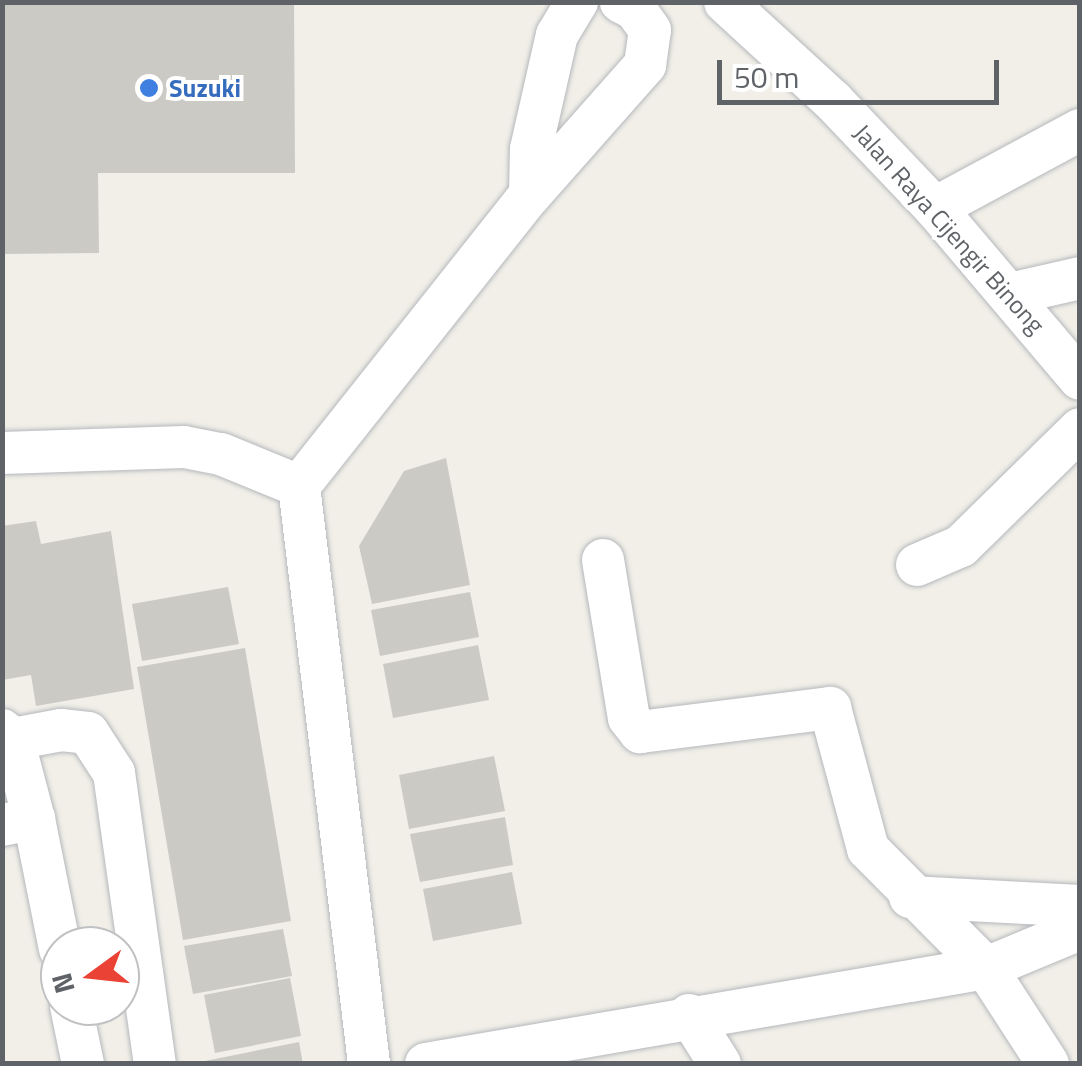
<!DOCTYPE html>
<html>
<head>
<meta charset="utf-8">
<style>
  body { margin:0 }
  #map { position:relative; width:1082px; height:1066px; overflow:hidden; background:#f1efe8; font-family:"Titillium Web",sans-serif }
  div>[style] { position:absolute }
  .building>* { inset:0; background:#cccac5 }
  .roads { filter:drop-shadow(0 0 2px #b5b8bc) drop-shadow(0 0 2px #b5b8bc) }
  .minor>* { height:42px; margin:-21px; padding:0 21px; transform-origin:21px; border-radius:21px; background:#fff }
  .dots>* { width:28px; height:28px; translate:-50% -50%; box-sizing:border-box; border:5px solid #fff; border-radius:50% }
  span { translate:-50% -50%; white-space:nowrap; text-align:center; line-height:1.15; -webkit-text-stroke:8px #fff; paint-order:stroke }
  .shop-label { font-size:25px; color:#366cbe; font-weight:700 }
  .left { translate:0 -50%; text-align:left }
  .street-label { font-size:25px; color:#5f6368 }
  .frame { position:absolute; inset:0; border:5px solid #5f6368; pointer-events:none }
  .north { position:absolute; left:40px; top:926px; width:100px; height:100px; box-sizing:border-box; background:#fff; border:2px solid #bfc1c3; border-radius:50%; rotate:255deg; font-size:28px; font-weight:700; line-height:40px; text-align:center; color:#5f6368 }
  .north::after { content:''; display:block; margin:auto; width:35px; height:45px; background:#ea4335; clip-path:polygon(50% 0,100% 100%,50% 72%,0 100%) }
  .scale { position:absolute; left:717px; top:60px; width:282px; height:45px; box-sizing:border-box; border:5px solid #5f6368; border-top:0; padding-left:12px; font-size:30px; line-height:35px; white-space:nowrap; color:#5f6368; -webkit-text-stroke:8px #fff; paint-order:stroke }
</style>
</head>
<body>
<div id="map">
  <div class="building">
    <i style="clip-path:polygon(2px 2px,294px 2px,295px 173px,98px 173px,99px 253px,2px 254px)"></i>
    <i style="clip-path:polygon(446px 458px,470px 585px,372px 604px,359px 546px,404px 471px)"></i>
    <i style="clip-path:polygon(36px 521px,41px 544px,111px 531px,134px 689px,36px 706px,31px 675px,2px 680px,2px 526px)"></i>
    <i style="clip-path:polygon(228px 587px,239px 644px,142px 661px,132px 604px)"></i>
    <i style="clip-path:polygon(470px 592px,479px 637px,380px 656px,371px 610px)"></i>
    <i style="clip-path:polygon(478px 645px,489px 700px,393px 718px,383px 664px)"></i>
    <i style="clip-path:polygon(245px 648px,291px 921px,183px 940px,137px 667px)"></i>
    <i style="clip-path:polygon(494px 756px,505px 811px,409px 829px,399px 775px)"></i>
    <i style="clip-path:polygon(505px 817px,513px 865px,420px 882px,410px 834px)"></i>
    <i style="clip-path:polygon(512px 872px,522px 924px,433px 941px,423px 889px)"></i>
    <i style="clip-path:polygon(283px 929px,292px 976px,193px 994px,184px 946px)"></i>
    <i style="clip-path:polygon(290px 978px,301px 1036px,215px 1053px,204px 995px)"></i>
    <i style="clip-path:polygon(299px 1042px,303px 1064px,200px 1064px,200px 1062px)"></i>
  </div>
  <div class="roads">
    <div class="minor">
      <i style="left:725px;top:2px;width:147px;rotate:42.5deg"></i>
      <i style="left:833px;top:101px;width:148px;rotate:46.4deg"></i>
      <i style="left:935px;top:208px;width:224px;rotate:49.7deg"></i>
      <i style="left:530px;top:195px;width:46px;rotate:-88.8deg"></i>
      <i style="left:531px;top:149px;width:117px;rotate:-77.2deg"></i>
      <i style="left:557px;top:35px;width:39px;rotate:-59deg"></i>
      <i style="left:935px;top:208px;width:165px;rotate:-28.3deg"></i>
      <i style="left:1010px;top:294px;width:72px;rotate:-12.9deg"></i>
      <i style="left:2px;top:453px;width:182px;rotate:-1.9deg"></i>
      <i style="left:184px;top:447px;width:38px;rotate:11deg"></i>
      <i style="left:221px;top:454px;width:84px;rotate:22.3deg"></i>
      <i style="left:299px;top:486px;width:582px;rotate:83.09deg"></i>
      <i style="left:299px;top:486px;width:372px;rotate:-51.6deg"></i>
      <i style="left:530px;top:195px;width:174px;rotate:-48.5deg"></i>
      <i style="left:645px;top:65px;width:35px;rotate:-82deg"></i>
      <i style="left:650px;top:30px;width:26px;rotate:-126deg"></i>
      <i style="left:635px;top:9px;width:16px;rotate:-153deg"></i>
      <i style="left:603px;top:560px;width:160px;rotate:80.7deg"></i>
      <i style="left:629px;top:718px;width:18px;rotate:52deg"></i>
      <i style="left:640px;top:732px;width:192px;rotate:-7.2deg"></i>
      <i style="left:830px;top:708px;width:146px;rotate:74.9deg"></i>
      <i style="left:868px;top:849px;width:168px;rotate:45.2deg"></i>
      <i style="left:986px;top:968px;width:114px;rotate:57.1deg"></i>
      <i style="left:917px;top:565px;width:48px;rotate:-23.4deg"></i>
      <i style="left:961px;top:546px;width:167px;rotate:-44.5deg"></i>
      <i style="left:2px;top:730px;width:14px;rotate:39deg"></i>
      <i style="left:13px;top:739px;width:83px;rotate:75.3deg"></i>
      <i style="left:13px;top:739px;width:49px;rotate:-10.6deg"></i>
      <i style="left:61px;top:730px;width:27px;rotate:6deg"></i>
      <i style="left:88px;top:733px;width:48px;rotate:57deg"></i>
      <i style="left:114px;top:773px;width:294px;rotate:82deg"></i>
      <i style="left:2px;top:825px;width:33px;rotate:-11deg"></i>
      <i style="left:34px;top:819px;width:133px;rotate:78.7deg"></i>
      <i style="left:910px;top:897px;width:170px;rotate:3deg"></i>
      <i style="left:71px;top:1006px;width:59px;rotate:78.3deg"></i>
      <i style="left:689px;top:1015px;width:58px;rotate:57.7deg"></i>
      <i style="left:426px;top:1064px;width:568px;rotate:-9.73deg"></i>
      <i style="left:986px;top:968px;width:102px;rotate:-22.5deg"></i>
    </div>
  </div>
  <div class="dots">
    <i style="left:149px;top:88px;background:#3f7fe0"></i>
  </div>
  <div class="shop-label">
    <span class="left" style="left:169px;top:88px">Suzuki</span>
  </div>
  <div class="street-label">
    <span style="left:949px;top:229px;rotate:48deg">Jalan Raya Cijengir Binong</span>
  </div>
  <div class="frame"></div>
  <div class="north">N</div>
  <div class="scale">50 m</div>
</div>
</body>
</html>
